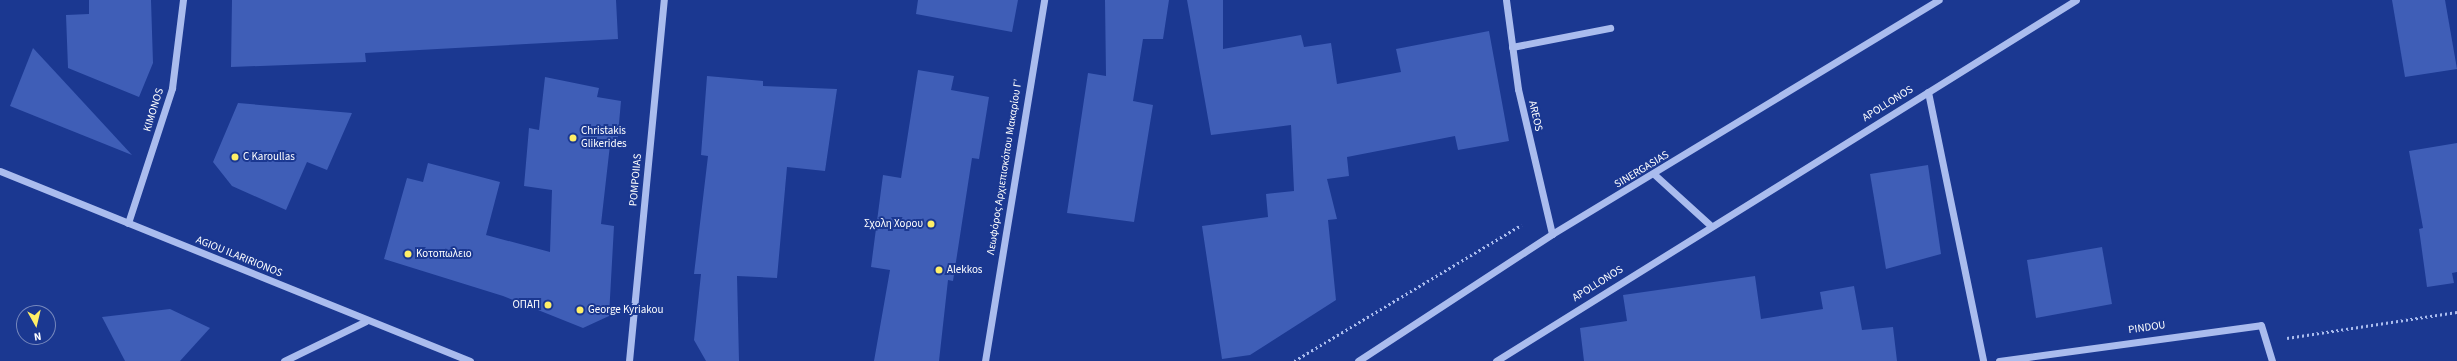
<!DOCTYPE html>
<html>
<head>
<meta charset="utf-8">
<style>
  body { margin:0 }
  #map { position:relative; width:2457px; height:361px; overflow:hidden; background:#1b3891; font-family:"Source Sans 3",sans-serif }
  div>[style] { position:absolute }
  .building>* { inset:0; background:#3f5eb7 }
  .path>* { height:2.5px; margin-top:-1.25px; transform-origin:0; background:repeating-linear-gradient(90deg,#aabcee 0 2px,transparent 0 5px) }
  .minor>* { height:7px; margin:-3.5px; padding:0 3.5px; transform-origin:3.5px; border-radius:3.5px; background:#aabcee }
  .dots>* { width:11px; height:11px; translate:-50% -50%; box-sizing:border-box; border:2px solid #1b3891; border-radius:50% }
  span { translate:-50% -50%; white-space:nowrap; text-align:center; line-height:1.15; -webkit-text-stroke:4px #1b3891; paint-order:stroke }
  .street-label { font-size:11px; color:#fff }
  .poi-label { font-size:11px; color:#fff }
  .left { translate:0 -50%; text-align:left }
  .right { translate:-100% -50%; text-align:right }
  .north { position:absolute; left:16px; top:305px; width:40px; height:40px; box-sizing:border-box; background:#1b3891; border:1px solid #7688bd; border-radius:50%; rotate:172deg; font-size:11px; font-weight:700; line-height:16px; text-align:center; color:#fff }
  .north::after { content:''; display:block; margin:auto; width:14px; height:18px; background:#ffef67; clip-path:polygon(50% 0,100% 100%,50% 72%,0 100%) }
</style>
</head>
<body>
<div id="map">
  <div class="building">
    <i style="clip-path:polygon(89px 0,151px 0,153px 63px,139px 97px,68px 68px,66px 15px,89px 14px)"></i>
    <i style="clip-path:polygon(232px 0,616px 0,618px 39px,365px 53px,366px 62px,231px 67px)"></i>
    <i style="clip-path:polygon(918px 0,1018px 0,1012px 32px,916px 14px)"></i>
    <i style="clip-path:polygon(1105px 0,1169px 0,1163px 39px,1143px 39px,1133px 101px,1153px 105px,1134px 222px,1067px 213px,1088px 73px,1106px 76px)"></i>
    <i style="clip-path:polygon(1187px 0,1223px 0,1223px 49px,1301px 35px,1304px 47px,1331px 43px,1337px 84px,1401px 72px,1396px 49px,1489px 31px,1509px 141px,1458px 150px,1455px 136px,1347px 157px,1349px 176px,1327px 179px,1337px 219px,1328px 220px,1336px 300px,1250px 355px,1222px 359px,1202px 226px,1268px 217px,1266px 194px,1294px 191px,1291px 125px,1211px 135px)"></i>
    <i style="clip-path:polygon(2392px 0,2445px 0,2457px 69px,2405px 77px)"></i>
    <i style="clip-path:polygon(33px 48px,59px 76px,132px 155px,10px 106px)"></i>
    <i style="clip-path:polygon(918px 70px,954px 76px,951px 90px,989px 97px,979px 159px,972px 158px,953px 281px,948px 280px,939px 361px,874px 361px,890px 270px,871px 267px,883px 175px,901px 178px)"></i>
    <i style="clip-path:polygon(707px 76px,763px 81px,763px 86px,837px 89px,825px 171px,787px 167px,777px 278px,737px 276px,739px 361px,706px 361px,694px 340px,701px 274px,694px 274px,708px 156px,701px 155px)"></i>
    <i style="clip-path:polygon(545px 77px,599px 88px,597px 97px,621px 101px,617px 146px,610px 145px,601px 224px,614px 226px,609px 316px,583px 328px,503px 296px,384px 259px,407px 178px,423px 182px,428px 163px,500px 182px,486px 235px,550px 252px,552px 190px,524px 186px,529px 128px,539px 130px)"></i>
    <i style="clip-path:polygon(238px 103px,352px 113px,327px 170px,307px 162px,286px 210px,232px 186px,213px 162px)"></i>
    <i style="clip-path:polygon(2457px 143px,2457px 272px,2452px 273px,2454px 283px,2427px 287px,2419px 229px,2423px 228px,2409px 151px)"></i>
    <i style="clip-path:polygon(1928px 165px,1941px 254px,1886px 269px,1870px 174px)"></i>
    <i style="clip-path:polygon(2102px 247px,2112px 304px,2036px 318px,2027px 260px)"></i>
    <i style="clip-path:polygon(1755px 276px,1761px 319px,1823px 309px,1820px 292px,1854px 286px,1862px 330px,1893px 327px,1897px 361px,1584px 361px,1580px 328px,1627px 321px,1623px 295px)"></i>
    <i style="clip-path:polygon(170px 309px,210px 328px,180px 361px,125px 361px,102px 317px)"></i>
  </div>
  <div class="path">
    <i style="left:2287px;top:338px;width:172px;rotate:-8.7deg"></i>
    <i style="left:1294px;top:361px;width:265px;rotate:-30.9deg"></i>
  </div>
  <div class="minor">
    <i style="left:1506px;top:0;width:90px;rotate:82.3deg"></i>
    <i style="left:1518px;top:89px;width:149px;rotate:76.8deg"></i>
    <i style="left:1512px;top:47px;width:100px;rotate:-11deg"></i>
    <i style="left:1928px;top:92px;width:275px;rotate:78.4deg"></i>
    <i style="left:0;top:171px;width:507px;rotate:22.01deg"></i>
    <i style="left:1655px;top:175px;width:76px;rotate:42.3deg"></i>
    <i style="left:128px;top:223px;width:142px;rotate:-71.9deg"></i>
    <i style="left:172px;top:88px;width:89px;rotate:-82.9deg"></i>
    <i style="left:284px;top:361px;width:91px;rotate:-26deg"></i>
    <i style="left:629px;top:361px;width:363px;rotate:-84.5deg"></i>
    <i style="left:985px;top:361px;width:366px;rotate:-80.7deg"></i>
    <i style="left:1358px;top:361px;width:232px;rotate:-33.2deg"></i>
    <i style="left:1552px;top:234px;width:452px;rotate:-31.2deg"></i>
    <i style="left:1496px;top:361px;width:683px;rotate:-31.9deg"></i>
    <i style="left:1999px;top:361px;width:264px;rotate:-7.8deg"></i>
    <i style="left:2261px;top:325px;width:38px;rotate:73deg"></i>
  </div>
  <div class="dots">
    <i style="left:573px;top:138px;background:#ffef67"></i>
    <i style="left:235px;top:157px;background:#ffef67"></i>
    <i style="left:931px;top:224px;background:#ffef67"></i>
    <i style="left:408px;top:254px;background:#ffef67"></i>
    <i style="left:939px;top:270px;background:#ffef67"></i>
    <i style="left:548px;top:305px;background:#ffef67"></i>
    <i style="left:580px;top:310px;background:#ffef67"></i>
  </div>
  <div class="street-label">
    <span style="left:1888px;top:104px;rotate:-32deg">APOLLONOS</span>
    <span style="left:154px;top:110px;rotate:-73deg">KIMONOS</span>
    <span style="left:1535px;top:116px;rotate:77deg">AREOS</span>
    <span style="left:1005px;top:167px;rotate:-81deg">Λεωφόρος Αρχιεπισκόπου Μακαρίου Γ'</span>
    <span style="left:1642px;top:170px;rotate:-31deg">SINERGASIAS</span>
    <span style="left:636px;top:180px;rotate:-85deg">POMPOIIAS</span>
    <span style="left:239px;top:257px;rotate:22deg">AGIOU ILARIRIONOS</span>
    <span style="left:1598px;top:284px;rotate:-32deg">APOLLONOS</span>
    <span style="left:2147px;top:328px;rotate:-8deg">PINDOU</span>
  </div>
  <div class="poi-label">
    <span class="left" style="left:581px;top:138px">Christakis<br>Glikerides</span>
    <span class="left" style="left:243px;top:157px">C Karoullas</span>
    <span class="right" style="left:923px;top:224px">Σχολη Χορου</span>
    <span class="left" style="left:416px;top:254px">Κοτοπωλειο</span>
    <span class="left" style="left:947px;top:270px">Alekkos</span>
    <span class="right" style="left:540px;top:305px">ΟΠΑΠ</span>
    <span class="left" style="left:588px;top:310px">George Kyriakou</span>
  </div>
  <div class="north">N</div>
</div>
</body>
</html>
